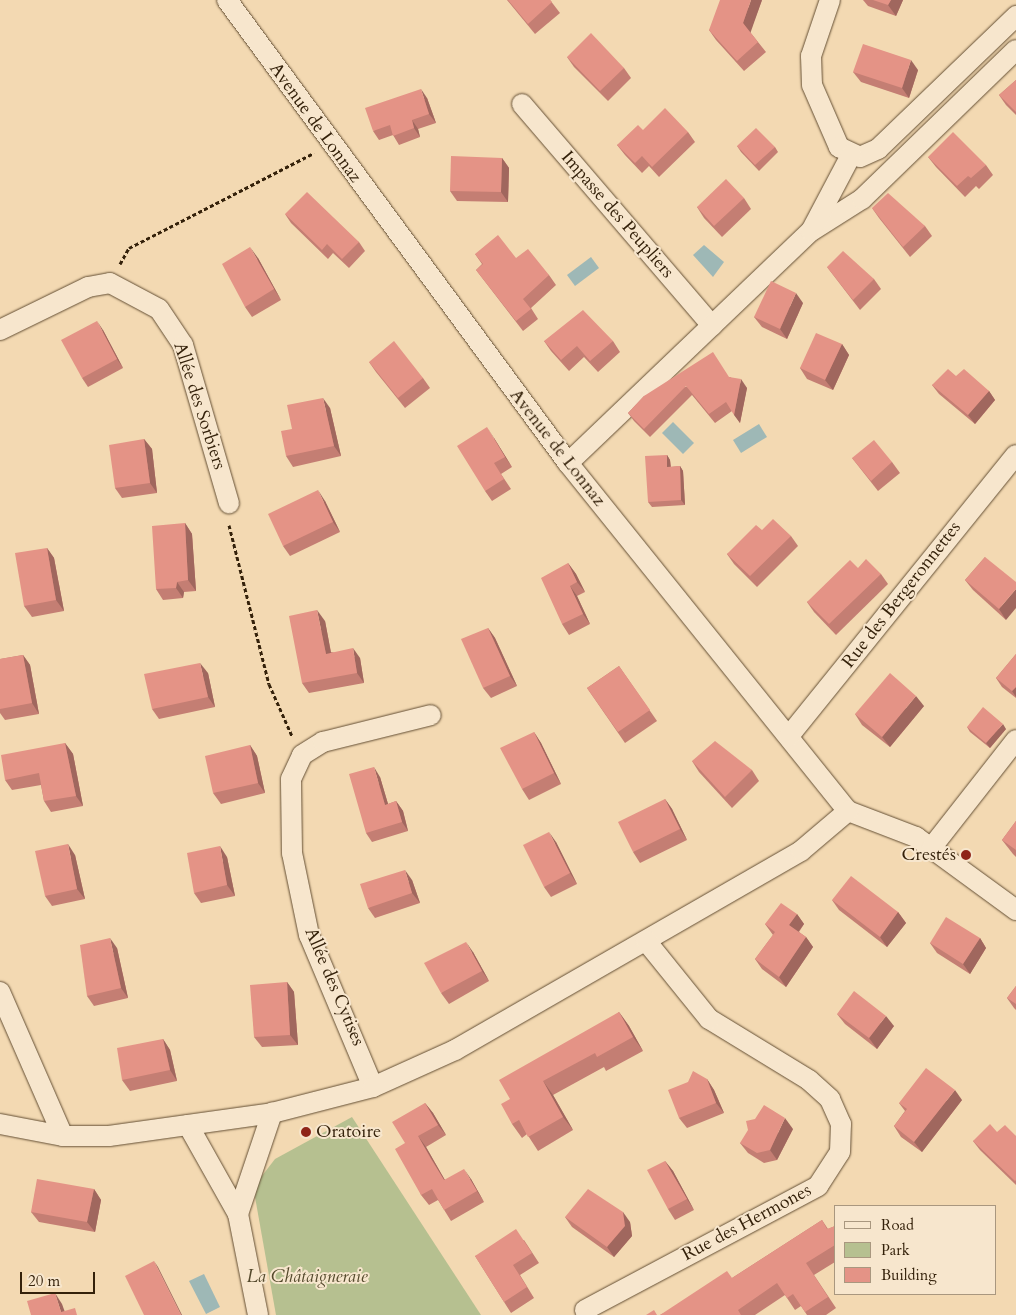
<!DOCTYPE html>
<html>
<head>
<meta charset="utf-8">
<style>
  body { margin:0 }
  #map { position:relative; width:1016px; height:1315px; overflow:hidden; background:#f3d9b2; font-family:Cardo,serif }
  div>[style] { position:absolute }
  .green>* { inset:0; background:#b6c090 }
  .water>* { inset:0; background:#9eb8b6 }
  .path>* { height:3px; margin-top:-1.5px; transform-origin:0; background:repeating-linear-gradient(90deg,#34210a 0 4px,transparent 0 6.5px) }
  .roads { filter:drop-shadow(0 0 1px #644f34) drop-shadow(0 0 1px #644f34) }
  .minor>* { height:20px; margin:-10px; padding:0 10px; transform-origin:10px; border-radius:10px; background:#f7e6cd }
  .wall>* { inset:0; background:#c47e73 }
  .shaded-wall>* { inset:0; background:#a0675e }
  .building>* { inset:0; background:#e49386 }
  .dots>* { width:14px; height:14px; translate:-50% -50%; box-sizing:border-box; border:2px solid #f7e6cd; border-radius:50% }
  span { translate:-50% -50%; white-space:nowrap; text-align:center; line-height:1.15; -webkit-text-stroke:4px #f7e6cd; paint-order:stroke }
  .street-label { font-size:18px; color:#34210a }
  .poi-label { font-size:18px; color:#34210a }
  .right { translate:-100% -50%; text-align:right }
  .left { translate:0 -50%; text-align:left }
  .park-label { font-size:18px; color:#54492c; font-style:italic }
  .legend { position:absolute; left:834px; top:1205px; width:162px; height:90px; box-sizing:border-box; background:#f7e6cd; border:1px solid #a9977f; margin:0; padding:6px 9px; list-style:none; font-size:15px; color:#34210a }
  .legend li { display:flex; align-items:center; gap:10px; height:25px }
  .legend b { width:25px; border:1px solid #a9977f }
  .scale { position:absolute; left:20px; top:1272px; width:75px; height:22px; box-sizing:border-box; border:2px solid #34210a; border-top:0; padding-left:6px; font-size:15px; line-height:18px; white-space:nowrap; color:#34210a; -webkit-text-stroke:4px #f7e6cd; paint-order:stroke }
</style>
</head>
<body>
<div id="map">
  <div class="green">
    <i style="clip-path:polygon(352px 1117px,481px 1315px,276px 1315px,255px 1197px,258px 1181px,275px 1159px)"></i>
  </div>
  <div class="water">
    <i style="clip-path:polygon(704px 245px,724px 262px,713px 277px,693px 255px)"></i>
    <i style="clip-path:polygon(591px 257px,599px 268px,575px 286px,567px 275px)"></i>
    <i style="clip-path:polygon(673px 422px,694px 443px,683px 454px,662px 433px)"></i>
    <i style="clip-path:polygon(759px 424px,767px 437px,741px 453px,733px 440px)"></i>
    <i style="clip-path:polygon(204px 1274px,220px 1307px,206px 1314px,189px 1281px)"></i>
  </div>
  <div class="path">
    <i style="left:120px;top:264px;width:18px;rotate:-61deg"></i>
    <i style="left:129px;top:248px;width:208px;rotate:-27.2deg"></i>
    <i style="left:229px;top:525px;width:164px;rotate:75.9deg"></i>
    <i style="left:269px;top:684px;width:57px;rotate:66.1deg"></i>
  </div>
  <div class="roads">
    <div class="minor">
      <i style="left:227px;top:0;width:575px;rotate:53.63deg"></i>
      <i style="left:568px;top:463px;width:447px;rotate:51.2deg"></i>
      <i style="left:848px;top:811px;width:73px;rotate:20.9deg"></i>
      <i style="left:916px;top:837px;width:124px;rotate:36.1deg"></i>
      <i style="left:830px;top:0;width:59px;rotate:108.7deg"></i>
      <i style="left:811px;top:56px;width:29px;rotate:88deg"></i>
      <i style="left:812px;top:85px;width:68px;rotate:66.5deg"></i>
      <i style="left:839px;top:147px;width:23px;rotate:25deg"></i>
      <i style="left:860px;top:157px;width:20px;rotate:-24deg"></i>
      <i style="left:878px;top:149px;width:192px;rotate:-43.9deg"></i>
      <i style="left:522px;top:104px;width:292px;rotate:49.4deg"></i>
      <i style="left:813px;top:230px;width:58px;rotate:-32.3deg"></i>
      <i style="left:862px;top:199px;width:214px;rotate:-44.1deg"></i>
      <i style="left:0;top:330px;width:98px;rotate:-26deg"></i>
      <i style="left:88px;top:287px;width:22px;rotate:-10deg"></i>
      <i style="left:110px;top:283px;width:55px;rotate:28deg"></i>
      <i style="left:159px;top:309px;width:43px;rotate:56.3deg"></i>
      <i style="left:183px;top:345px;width:165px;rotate:73.8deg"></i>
      <i style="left:568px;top:463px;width:336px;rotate:-43.7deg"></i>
      <i style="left:811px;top:231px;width:86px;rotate:-62.2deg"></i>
      <i style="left:789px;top:736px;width:361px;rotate:-51.1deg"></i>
      <i style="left:932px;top:847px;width:136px;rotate:-51.9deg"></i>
      <i style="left:0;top:992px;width:157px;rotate:66.4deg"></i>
      <i style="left:373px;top:1087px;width:165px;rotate:-112.8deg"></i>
      <i style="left:309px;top:935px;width:84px;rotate:-101.7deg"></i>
      <i style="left:292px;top:853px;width:74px;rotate:-90.8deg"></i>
      <i style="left:291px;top:779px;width:26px;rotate:-65deg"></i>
      <i style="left:302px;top:755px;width:25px;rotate:-32deg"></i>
      <i style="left:323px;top:742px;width:111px;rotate:-14deg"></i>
      <i style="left:0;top:1124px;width:64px;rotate:10.8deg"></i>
      <i style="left:63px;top:1136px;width:46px"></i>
      <i style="left:109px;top:1136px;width:165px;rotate:-8deg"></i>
      <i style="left:272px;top:1113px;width:104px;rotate:-14.4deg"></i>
      <i style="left:373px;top:1087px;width:90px;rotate:-24.3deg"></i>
      <i style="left:455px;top:1050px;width:399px;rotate:-29.9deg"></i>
      <i style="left:801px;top:851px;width:62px;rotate:-40.4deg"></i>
      <i style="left:188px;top:1125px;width:102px;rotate:60.7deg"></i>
      <i style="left:238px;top:1214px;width:103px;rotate:78.8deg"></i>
      <i style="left:238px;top:1214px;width:107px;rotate:-71.4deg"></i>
      <i style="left:585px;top:1310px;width:264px;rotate:-28deg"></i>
      <i style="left:818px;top:1186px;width:40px;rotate:-57.1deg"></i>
      <i style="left:840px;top:1152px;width:28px;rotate:-88deg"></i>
      <i style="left:841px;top:1124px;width:27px;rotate:-114deg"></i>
      <i style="left:830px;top:1099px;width:28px;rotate:-138deg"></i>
      <i style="left:809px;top:1080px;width:117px;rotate:-148.6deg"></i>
      <i style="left:709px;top:1019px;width:100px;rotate:-128.9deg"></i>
    </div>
  </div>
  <div class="wall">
    <i style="clip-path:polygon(507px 0,550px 0,560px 13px,535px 34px)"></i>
    <i style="clip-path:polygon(762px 0,750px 32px,766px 52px,744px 71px,716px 40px,709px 30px)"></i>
    <i style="clip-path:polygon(863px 0,903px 0,896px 16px,868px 6px)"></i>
    <i style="clip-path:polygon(567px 57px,624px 68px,631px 78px,608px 101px,574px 67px)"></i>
    <i style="clip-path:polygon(918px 70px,909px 98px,861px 82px,853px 72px)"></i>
    <i style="clip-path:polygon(1016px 80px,1016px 115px,1006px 105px,999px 95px)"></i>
    <i style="clip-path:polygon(427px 98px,436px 123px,418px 129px,420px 137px,399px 145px,393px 135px,379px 140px,373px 131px)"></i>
    <i style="clip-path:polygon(643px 130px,688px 132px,695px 142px,659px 177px,649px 166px,642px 173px,625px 155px,617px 145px)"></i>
    <i style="clip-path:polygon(737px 146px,775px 147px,778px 152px,759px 171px,741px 152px)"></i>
    <i style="clip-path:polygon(928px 157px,986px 165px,993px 175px,979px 189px,976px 186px,965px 197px,936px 167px)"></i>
    <i style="clip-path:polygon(502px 158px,509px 168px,508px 202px,457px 201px,450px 191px)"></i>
    <i style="clip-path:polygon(744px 198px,751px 209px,722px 237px,704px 218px,697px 207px)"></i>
    <i style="clip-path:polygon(872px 208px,925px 226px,932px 236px,910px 257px,879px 218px)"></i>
    <i style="clip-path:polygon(285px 214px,359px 242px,365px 251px,349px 268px,333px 253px,328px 259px,291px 223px)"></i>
    <i style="clip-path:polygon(475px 254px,516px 258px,549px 275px,556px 285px,531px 308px,538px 319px,523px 331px,476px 270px,482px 264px)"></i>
    <i style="clip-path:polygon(258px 258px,281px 300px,252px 317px,245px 307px)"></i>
    <i style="clip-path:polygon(827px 267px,874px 279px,881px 289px,860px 310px)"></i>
    <i style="clip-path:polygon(803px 303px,787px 339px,762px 327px,754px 317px)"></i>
    <i style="clip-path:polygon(103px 330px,123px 368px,88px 387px,82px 378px)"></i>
    <i style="clip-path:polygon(544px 341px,613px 341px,620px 352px,598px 372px,584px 357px,569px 371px,551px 351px)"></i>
    <i style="clip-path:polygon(842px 344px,849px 355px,833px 390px,807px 379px,800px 368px)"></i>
    <i style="clip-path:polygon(369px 362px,423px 378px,430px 388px,405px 408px,376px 372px)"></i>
    <i style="clip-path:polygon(956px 376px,989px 391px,995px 400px,975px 424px,939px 394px,932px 385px)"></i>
    <i style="clip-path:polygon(730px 377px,747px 388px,740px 423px,732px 411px,715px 423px,692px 395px,650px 437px,634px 421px,628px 413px,644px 396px)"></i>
    <i style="clip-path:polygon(330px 408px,341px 456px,293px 467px,286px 456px)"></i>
    <i style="clip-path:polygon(494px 438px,512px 467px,501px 474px,511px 489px,492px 501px,485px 491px)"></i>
    <i style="clip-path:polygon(144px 439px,152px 449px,157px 493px,122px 498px,115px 488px)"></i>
    <i style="clip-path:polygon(667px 455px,670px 460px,671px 467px,680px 466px,683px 471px,685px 505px,652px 507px,648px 502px)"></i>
    <i style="clip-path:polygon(852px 458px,892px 462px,900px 473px,878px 491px)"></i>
    <i style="clip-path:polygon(325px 501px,340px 532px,290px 556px,283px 546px)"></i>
    <i style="clip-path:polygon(185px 523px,192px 534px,196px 591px,184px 592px,183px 598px,163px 600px,156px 589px)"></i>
    <i style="clip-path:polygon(762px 530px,791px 536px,798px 546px,757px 587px,734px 564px,727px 554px)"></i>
    <i style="clip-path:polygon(47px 548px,54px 558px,64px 611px,32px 617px,24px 606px)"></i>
    <i style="clip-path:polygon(985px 557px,1006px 620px,973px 590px,965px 580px)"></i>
    <i style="clip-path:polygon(568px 563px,576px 574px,585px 592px,577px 596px,590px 624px,569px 635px,562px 624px)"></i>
    <i style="clip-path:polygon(858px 568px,881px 574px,888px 584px,836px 635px,814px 612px,807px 602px)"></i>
    <i style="clip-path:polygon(325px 621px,331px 652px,360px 658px,364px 683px,309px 693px,302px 683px)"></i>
    <i style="clip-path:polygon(488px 628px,495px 638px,517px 686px,491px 698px,483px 688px)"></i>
    <i style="clip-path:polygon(1016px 654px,1016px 698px,1002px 687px,996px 678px)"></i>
    <i style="clip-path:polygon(23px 655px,30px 665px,39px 714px,5px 720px,0 713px,0 659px)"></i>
    <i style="clip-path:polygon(619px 666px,657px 721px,625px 743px,587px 688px)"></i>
    <i style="clip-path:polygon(208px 673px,215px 707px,159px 719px,152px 709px)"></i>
    <i style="clip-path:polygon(924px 706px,890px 747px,862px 725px,855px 714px)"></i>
    <i style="clip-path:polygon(967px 727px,1006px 729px,990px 748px,970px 732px)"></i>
    <i style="clip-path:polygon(534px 732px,541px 743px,561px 784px,529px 800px,522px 789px)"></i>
    <i style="clip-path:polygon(65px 743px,73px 754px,83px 806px,51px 812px,44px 801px,41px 785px,12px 790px,5px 780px)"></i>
    <i style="clip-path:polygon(250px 745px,257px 756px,265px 793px,221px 804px,213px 793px)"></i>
    <i style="clip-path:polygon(692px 761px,752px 770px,759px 781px,732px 808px,699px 772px)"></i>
    <i style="clip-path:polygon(380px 777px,388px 804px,396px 801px,403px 811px,408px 831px,372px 842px,366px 833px)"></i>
    <i style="clip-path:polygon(665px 799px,672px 809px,687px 840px,640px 863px,633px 852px)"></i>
    <i style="clip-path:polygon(1016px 821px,1016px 857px,1013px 854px,1002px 840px)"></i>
    <i style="clip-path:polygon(556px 842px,577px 884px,551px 897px,544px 887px)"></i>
    <i style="clip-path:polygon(75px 855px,85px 899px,52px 906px,45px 896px)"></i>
    <i style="clip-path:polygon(227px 857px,235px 896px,201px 903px,194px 893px)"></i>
    <i style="clip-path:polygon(412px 880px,420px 903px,375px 918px,368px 908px)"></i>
    <i style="clip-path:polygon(832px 900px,898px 912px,906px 923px,887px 947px,839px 910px)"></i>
    <i style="clip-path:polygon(797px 914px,804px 924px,799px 932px,806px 937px,813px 947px,786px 987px,762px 969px,755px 959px,773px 935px,765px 924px)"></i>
    <i style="clip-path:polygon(980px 938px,986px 948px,970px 974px,937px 953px,930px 943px)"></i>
    <i style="clip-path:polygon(117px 948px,128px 998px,94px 1006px,87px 996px)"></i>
    <i style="clip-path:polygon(473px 952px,489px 981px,449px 1004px,441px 993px)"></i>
    <i style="clip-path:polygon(287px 982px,294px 992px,298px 1045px,262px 1047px,254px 1037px)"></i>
    <i style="clip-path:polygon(1016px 986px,1016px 1010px,1014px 1008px,1007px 998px)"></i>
    <i style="clip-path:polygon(619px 1012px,629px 1026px,643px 1051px,606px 1071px,604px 1067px,553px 1095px,573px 1130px,538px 1151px,527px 1134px,522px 1138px,512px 1124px,510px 1099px)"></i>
    <i style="clip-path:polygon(837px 1014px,894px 1026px,877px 1049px,845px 1024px)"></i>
    <i style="clip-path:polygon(163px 1039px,170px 1050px,177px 1081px,130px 1091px,122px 1080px)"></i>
    <i style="clip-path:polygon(707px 1079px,714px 1090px,724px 1113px,687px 1128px,679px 1118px,688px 1082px)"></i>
    <i style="clip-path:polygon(962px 1100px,922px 1152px,901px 1137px,894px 1126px,905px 1111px,899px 1103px)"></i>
    <i style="clip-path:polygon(425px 1103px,433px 1113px,446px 1135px,426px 1147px,445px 1180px,471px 1179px,484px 1202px,451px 1221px,438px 1200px,429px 1205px,421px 1195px,405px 1143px)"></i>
    <i style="clip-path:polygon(793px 1129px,777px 1160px,764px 1163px,748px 1153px,740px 1143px)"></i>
    <i style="clip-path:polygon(997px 1132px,1016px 1136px,1016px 1185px,980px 1150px,973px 1141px)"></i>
    <i style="clip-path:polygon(665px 1161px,673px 1171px,694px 1210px,675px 1220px,668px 1209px)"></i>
    <i style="clip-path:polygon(94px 1189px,101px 1200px,95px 1232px,39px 1222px,31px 1212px)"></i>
    <i style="clip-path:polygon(565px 1217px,630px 1222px,632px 1236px,614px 1257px,572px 1227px)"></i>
    <i style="clip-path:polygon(822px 1220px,828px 1229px,835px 1226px,835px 1262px,814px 1275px,836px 1308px,826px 1315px,807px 1315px,801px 1306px,795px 1310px,785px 1295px,755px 1315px,660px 1315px,732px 1278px)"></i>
    <i style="clip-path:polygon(524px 1240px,539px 1263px,520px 1275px,534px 1298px,511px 1313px,475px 1256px)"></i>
  </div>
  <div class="shaded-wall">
    <i style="clip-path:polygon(751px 0,762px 0,750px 34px,743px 23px)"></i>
    <i style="clip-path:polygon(891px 0,903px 0,896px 16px,888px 5px)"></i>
    <i style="clip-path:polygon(911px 60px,918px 70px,909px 98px,902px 88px)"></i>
    <i style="clip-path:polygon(421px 89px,427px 98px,436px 123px,429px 114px)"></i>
    <i style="clip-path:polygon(412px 120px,418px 129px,420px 137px,414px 128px)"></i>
    <i style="clip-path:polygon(502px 158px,509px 168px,508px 202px,501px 192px)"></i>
    <i style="clip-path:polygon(250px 247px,258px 258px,281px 300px,274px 289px)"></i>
    <i style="clip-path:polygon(796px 293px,803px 303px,787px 339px,780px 329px)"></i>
    <i style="clip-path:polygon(97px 321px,103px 330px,123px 368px,117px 359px)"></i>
    <i style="clip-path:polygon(842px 344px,849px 355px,833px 390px,825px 380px)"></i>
    <i style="clip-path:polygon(741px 379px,747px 388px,740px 423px,734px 415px)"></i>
    <i style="clip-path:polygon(989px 391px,995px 400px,975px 424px,968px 415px)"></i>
    <i style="clip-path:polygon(323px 398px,330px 408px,341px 456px,334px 446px)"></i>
    <i style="clip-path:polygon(487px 427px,494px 438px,512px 467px,505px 457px)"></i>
    <i style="clip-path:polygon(144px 439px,152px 449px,157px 493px,150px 483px)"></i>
    <i style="clip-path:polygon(667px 455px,670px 460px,671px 472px,667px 467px)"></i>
    <i style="clip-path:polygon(680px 466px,683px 471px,685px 505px,681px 500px)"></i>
    <i style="clip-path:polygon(318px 490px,325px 501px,340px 532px,333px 522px)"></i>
    <i style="clip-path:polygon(185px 523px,192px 534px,196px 591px,188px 580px)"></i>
    <i style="clip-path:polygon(47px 548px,54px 558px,64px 611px,56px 600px)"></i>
    <i style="clip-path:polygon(568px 563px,576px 574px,585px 592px,577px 582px)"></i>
    <i style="clip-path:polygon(177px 582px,184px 592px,183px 598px,176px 588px)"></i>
    <i style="clip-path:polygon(570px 586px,577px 596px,590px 624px,583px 614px)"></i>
    <i style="clip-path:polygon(1016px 589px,1016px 608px,1006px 620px,999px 609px)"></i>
    <i style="clip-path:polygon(317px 610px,325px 621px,333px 664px,326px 654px)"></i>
    <i style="clip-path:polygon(488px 628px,495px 638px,517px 686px,510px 676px)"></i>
    <i style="clip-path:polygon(353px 648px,360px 658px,364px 683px,357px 673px)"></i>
    <i style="clip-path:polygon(23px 655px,30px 665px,39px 714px,32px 703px)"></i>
    <i style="clip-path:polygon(200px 663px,208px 673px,215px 707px,208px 697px)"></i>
    <i style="clip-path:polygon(1016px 687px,1016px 697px,1012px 691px)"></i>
    <i style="clip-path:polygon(916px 696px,924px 706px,890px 747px,882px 737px)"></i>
    <i style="clip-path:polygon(1003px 724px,1006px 729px,990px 748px,986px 743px)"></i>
    <i style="clip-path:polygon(534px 732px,541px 743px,561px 784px,554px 773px)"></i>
    <i style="clip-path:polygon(65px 743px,73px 754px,83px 806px,76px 796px)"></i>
    <i style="clip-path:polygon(250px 745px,257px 756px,265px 793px,258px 783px)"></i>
    <i style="clip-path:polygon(374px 767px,380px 777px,391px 814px,385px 805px)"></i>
    <i style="clip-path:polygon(665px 799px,672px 809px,687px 840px,680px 829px)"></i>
    <i style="clip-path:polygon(396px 801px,403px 811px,408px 831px,402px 822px)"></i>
    <i style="clip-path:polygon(549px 832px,556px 842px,577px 884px,570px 873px)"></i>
    <i style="clip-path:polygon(68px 844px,75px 855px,85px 899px,77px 889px)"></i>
    <i style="clip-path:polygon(220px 846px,227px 857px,235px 896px,227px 885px)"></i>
    <i style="clip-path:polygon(405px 870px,412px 880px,420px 903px,412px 893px)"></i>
    <i style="clip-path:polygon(898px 912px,906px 923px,887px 947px,880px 937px)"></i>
    <i style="clip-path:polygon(797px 914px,804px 924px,796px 935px,789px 925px)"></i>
    <i style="clip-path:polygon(806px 937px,813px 947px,786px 987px,779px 977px)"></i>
    <i style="clip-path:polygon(110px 938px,117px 948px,128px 998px,121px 988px)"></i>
    <i style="clip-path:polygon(980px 938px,986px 948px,970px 974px,963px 964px)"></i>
    <i style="clip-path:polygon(466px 942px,473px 952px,489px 981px,482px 971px)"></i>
    <i style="clip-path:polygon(287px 982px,294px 992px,298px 1045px,290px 1035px)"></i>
    <i style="clip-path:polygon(619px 1012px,629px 1026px,643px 1051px,633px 1037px)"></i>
    <i style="clip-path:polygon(886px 1016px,894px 1026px,877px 1049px,869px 1038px)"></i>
    <i style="clip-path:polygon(163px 1039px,170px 1050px,177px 1081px,170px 1070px)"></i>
    <i style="clip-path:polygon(707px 1079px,714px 1090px,724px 1113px,716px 1103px)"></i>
    <i style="clip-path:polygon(543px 1081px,553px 1095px,573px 1130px,563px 1117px)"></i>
    <i style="clip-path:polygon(955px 1090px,962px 1100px,922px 1152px,914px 1142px)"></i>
    <i style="clip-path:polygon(425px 1103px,433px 1113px,446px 1135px,438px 1125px)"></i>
    <i style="clip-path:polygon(785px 1118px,793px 1129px,777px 1160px,770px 1150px)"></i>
    <i style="clip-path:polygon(418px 1136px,426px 1147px,451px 1191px,444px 1180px)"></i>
    <i style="clip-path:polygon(665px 1161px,673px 1171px,694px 1210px,687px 1199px)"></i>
    <i style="clip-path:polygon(464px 1169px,471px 1179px,484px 1202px,477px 1191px)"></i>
    <i style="clip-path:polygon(94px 1189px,101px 1200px,95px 1232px,87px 1222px)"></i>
    <i style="clip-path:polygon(623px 1212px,630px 1222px,632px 1236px,614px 1257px,607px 1247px)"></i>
    <i style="clip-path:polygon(154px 1261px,158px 1267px,182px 1315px,181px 1315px)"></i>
    <i style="clip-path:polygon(55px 1293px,62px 1304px,66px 1315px,61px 1312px)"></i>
  </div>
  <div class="building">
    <i style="clip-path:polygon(508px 0,550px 0,552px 2px,528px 24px)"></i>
    <i style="clip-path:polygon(720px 0,751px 0,743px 23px,758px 42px,737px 61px,709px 30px)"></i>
    <i style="clip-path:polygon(873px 0,891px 0,888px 5px)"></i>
    <i style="clip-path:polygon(591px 33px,624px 68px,600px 91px,567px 57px)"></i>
    <i style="clip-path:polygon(863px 44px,911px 60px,902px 88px,853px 72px)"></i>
    <i style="clip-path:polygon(1016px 80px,1016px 112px,999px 95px)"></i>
    <i style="clip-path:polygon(421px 89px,429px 114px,412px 120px,414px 128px,393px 136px,390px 125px,373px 131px,365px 108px)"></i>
    <i style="clip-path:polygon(665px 108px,688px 132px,652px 167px,642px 156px,635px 163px,617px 145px,638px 125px,643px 130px)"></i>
    <i style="clip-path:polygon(756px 128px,775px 147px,755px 165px,737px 146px)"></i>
    <i style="clip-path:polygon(953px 132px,986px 165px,971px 178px,968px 176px,957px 186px,928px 157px)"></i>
    <i style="clip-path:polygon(451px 156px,502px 158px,501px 192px,450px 191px)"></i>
    <i style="clip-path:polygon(726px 179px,744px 198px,714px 226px,697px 207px)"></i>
    <i style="clip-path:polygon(307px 192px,359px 242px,342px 259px,327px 244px,322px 250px,285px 214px)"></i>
    <i style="clip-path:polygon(888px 193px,925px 226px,903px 247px,872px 208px)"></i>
    <i style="clip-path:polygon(498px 235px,516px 258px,528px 249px,549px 275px,523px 299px,531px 309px,516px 321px,476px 270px,483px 264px,475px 254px)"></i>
    <i style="clip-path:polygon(250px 247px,274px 289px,245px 307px,222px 264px)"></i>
    <i style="clip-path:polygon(843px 251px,874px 279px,853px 300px,827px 267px)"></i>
    <i style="clip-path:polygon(771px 281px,796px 293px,780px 329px,754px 317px)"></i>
    <i style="clip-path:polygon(583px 310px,613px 341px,590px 361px,577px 346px,561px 360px,544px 341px)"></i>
    <i style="clip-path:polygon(97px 321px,117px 359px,82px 378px,61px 340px)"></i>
    <i style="clip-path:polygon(816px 333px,842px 344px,825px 380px,800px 368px)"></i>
    <i style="clip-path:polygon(394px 341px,423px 378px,398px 398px,369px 362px)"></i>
    <i style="clip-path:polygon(713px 352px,729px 377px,741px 379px,734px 415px,726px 402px,709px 414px,686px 386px,644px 429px,628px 413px,644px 396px)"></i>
    <i style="clip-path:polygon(948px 369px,956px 376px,964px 369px,989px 391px,968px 415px,932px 385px)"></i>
    <i style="clip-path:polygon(323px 398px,334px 446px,286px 456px,281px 431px,292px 429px,287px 405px)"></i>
    <i style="clip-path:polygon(487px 427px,505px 457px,494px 463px,504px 479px,485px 491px,457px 446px)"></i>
    <i style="clip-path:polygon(144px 439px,150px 483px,115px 488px,109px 445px)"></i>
    <i style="clip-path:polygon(874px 440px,892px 462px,871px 481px,852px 458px)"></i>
    <i style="clip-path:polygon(667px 455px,667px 467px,680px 466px,681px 500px,648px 502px,645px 456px)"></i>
    <i style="clip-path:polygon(318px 490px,333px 522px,283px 546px,268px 514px)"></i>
    <i style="clip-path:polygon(773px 519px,791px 536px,750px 576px,727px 554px,756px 525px,762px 530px)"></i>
    <i style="clip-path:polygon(185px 523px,188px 580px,177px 582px,176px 588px,156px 589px,152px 526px)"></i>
    <i style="clip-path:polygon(47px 548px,56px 600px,24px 606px,15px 553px)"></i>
    <i style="clip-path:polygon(985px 557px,1016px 582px,1016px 589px,999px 609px,965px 580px)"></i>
    <i style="clip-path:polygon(866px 559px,881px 574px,829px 624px,807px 602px,850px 560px,858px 568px)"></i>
    <i style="clip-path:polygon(568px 563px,577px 582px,570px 586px,583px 614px,562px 624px,541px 578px)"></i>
    <i style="clip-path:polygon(317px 610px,326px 654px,353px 648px,357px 673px,302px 683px,289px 616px)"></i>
    <i style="clip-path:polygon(488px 628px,510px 676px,483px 688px,461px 639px)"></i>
    <i style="clip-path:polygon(1016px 654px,1016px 687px,1012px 691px,996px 678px)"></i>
    <i style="clip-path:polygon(23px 655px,32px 703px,0 709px,0 659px)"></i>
    <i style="clip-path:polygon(200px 663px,208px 697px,152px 709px,144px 674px)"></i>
    <i style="clip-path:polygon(619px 666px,650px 710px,618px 732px,587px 688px)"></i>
    <i style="clip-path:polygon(890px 673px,916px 696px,882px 737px,855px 714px)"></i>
    <i style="clip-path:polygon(983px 707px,1003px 724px,986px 743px,967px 727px)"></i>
    <i style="clip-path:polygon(534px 732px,554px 773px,522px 789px,500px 748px)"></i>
    <i style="clip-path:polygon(715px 741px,752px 770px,725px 797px,692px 761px)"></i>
    <i style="clip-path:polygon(65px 743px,76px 796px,44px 801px,39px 773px,5px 780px,1px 755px)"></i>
    <i style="clip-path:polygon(250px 745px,258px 783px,213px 793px,205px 756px)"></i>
    <i style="clip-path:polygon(374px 767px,385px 805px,396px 801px,402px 822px,366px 833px,349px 774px)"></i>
    <i style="clip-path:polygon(665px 799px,680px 829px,633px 852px,618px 822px)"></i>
    <i style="clip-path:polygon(1016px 821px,1016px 850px,1002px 840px)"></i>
    <i style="clip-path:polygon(549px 832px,570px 873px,544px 887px,523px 845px)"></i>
    <i style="clip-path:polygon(68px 844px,77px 889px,45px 896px,35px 851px)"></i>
    <i style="clip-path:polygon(220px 846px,227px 885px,194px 893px,187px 853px)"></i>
    <i style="clip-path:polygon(405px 870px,412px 893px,368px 908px,360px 884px)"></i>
    <i style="clip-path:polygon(851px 876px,898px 912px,880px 937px,832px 900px)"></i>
    <i style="clip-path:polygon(781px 903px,797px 914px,789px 925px,806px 937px,779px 977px,755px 959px,775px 932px,765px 924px)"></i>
    <i style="clip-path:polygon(946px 917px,980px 938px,963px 964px,930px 943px)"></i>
    <i style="clip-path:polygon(110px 938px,121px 988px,87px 996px,80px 945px)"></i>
    <i style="clip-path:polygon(466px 942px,482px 971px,441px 993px,424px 963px)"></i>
    <i style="clip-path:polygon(287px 982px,290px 1035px,254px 1037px,250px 985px)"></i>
    <i style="clip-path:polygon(1016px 986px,1016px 1004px,1007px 998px)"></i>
    <i style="clip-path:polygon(854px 991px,886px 1016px,869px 1038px,837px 1014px)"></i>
    <i style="clip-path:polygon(619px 1012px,633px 1037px,597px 1057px,595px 1053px,543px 1081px,563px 1117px,528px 1137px,519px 1120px,512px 1124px,501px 1104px,510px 1099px,499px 1080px)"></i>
    <i style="clip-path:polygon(163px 1039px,170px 1070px,122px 1080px,117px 1048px)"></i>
    <i style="clip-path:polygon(926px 1068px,955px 1090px,914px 1142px,894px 1126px,907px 1109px,899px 1103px)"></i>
    <i style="clip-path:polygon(693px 1071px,707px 1079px,716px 1103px,679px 1118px,668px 1090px,688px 1082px)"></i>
    <i style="clip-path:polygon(425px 1103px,438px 1125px,418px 1136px,431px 1159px,444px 1180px,464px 1169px,477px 1191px,444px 1210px,432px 1189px,421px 1195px,395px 1149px,405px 1143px,392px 1122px)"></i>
    <i style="clip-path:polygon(764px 1105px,785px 1118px,770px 1150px,757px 1153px,740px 1143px,748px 1130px,746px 1121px,755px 1119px)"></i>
    <i style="clip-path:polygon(990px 1124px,997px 1132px,1005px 1125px,1016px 1136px,1016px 1180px,1015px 1181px,973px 1141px)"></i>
    <i style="clip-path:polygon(665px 1161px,687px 1199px,668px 1209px,647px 1170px)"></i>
    <i style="clip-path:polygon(37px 1179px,94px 1189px,87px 1222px,31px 1212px)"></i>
    <i style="clip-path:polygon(588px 1189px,623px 1212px,625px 1226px,607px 1247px,565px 1217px)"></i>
    <i style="clip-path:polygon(822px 1220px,827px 1229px,835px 1226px,835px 1245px,806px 1263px,828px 1297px,805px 1312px,793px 1294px,787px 1298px,777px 1283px,738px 1310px,741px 1315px,660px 1315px,727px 1271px,732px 1278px)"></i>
    <i style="clip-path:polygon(516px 1229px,532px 1253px,513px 1265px,527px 1287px,504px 1302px,475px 1256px)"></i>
    <i style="clip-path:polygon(154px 1261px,181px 1315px,144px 1315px,125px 1276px)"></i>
    <i style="clip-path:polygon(55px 1293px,61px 1312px,75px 1308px,77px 1315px,31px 1315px,27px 1301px)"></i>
    <i style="clip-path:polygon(654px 1310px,657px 1315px,646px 1315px)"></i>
  </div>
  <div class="dots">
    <i style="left:966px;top:855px;background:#8f2418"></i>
    <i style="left:306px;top:1132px;background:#8f2418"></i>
  </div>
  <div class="street-label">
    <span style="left:315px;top:123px;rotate:54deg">Avenue de Lonnaz</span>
    <span style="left:617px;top:215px;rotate:49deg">Impasse des Peupliers</span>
    <span style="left:199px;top:406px;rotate:72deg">Allée des Sorbiers</span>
    <span style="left:557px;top:448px;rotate:52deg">Avenue de Lonnaz</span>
    <span style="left:902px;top:595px;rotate:-52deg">Rue des Bergeronnettes</span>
    <span style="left:334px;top:987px;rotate:67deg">Allée des Cytises</span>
    <span style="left:747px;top:1223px;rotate:-28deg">Rue des Hermones</span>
  </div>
  <div class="poi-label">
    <span class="right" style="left:956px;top:855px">Crestés</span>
    <span class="left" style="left:316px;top:1132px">Oratoire</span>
  </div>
  <div class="park-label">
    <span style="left:307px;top:1277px">La Châtaigneraie</span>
  </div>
  <ul class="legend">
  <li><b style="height:6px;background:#f7e6cd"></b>Road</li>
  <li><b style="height:14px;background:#b6c090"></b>Park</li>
  <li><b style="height:14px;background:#e49386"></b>Building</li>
  </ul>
  <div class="scale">20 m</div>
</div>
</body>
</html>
